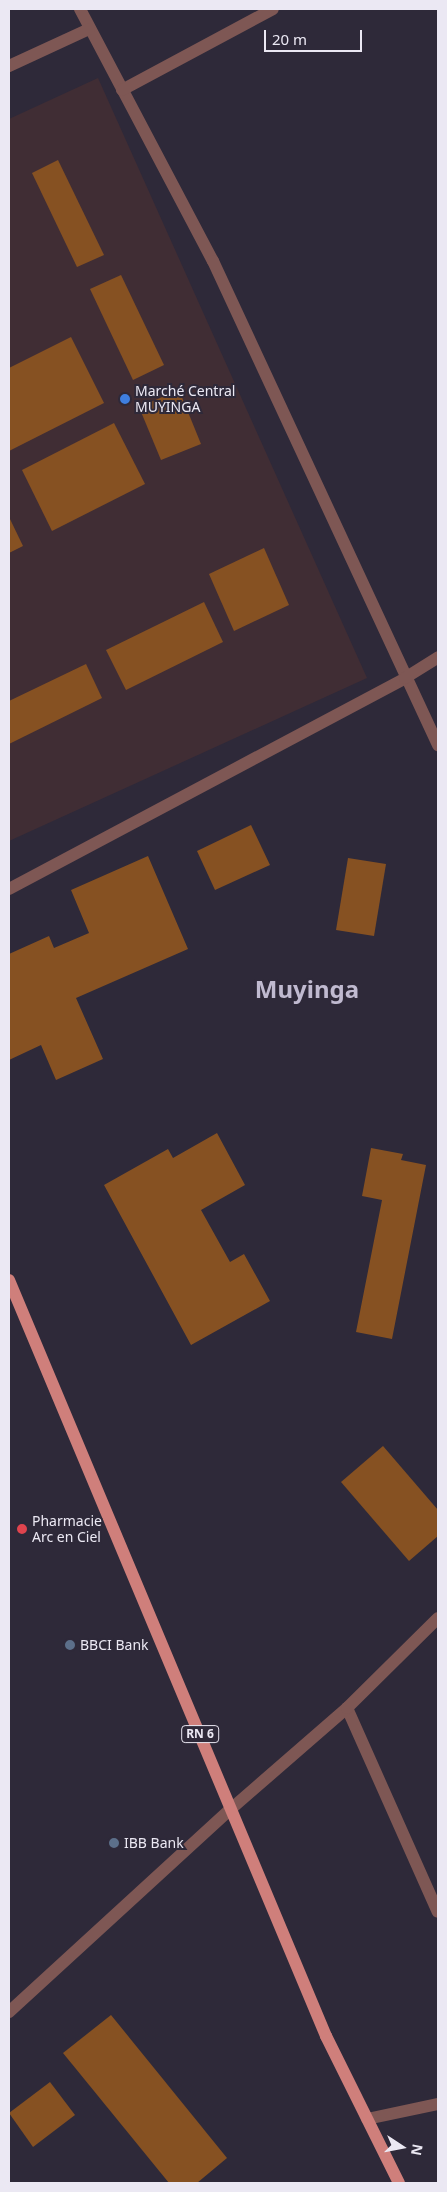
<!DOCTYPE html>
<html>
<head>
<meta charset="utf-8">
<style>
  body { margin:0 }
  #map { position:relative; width:447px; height:2192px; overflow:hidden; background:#2e2939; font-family:"Noto Sans",sans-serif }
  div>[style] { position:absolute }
  .commercial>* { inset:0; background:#402d34 }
  .building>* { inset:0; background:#865122 }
  .minor>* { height:12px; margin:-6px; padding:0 6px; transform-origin:6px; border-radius:6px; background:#7e5754 }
  .major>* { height:12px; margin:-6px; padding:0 6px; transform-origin:6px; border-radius:6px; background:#cf7f7b }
  .dots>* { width:14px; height:14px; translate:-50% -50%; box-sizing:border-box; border:2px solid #2e2939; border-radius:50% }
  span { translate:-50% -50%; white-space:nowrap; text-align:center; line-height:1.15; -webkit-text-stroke:4px #2e2939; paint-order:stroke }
  .shield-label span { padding:1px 4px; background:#2e2939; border:1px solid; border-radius:4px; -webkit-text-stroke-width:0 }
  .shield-label { font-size:12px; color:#ebe8f3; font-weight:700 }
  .poi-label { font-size:14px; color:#ebe8f3 }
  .left { translate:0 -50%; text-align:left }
  .town-label { font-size:24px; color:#c0bad0; font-weight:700 }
  .frame { position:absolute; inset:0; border:10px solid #ebe8f3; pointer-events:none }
  .north { position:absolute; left:377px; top:2122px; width:50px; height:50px; -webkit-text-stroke:4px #2e2939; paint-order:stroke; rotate:101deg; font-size:14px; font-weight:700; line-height:20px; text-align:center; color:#ebe8f3 }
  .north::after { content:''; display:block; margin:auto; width:18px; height:22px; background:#ebe8f3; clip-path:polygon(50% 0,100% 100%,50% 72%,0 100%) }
  .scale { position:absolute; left:264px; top:30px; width:98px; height:22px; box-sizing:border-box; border:2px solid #ebe8f3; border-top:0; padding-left:6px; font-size:15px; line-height:18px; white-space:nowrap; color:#ebe8f3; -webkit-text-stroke:4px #2e2939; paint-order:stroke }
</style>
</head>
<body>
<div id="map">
  <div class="commercial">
    <i style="clip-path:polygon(98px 78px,367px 678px,9px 841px,9px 119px)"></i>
  </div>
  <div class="building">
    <i style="clip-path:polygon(58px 160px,104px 255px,77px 267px,32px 173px)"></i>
    <i style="clip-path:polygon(121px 275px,164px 365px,133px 380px,90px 289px)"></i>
    <i style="clip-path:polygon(71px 337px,104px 403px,9px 451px,9px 368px)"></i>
    <i style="clip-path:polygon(179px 390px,201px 444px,161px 460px,139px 407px)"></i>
    <i style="clip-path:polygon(114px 423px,145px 484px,52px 531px,22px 470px)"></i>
    <i style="clip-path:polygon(9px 517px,23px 546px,9px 553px)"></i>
    <i style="clip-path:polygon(264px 548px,289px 605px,234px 631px,209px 574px)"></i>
    <i style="clip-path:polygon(204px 602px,223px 642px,126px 690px,106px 650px)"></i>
    <i style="clip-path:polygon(86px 664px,102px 698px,9px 744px,9px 701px)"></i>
    <i style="clip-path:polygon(251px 825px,270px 865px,215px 890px,197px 851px)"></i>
    <i style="clip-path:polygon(148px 856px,188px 949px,76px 998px,103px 1059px,56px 1080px,41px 1045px,9px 1060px,9px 954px,49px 936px,54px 948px,89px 933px,71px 890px)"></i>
    <i style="clip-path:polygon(348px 858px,386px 864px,374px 936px,336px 930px)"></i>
    <i style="clip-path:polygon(217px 1133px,245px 1185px,201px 1210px,230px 1262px,244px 1254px,270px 1301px,191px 1345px,104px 1185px,168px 1149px,173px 1158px)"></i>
    <i style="clip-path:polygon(371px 1148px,403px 1154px,401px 1160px,426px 1165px,392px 1339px,356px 1332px,382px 1200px,362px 1196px)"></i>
    <i style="clip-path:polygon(383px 1446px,438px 1510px,438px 1536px,409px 1561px,341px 1482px)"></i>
    <i style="clip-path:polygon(111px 2015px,227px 2158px,197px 2183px,169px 2183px,63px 2053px)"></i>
    <i style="clip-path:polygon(50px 2082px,75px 2115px,33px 2147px,9px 2113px)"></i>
  </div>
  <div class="minor">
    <i style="left:80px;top:9px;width:285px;rotate:62.2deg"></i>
    <i style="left:213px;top:261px;width:534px;rotate:65.07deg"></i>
    <i style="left:9px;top:66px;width:88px;rotate:-24.8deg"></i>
    <i style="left:122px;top:90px;width:171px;rotate:-28.2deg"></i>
    <i style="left:9px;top:889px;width:449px;rotate:-28deg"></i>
    <i style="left:405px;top:678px;width:39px;rotate:-32deg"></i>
    <i style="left:347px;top:1708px;width:223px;rotate:66deg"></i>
    <i style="left:9px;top:2012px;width:302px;rotate:-42.5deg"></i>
    <i style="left:232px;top:1808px;width:152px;rotate:-41deg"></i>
    <i style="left:347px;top:1708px;width:128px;rotate:-44.7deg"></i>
    <i style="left:367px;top:2119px;width:73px;rotate:-11.9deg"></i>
  </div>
  <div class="major">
    <i style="left:9px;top:1280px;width:820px;rotate:67.25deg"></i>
    <i style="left:326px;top:2036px;width:164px;rotate:63.6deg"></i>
  </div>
  <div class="dots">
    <i style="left:125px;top:399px;background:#3f7fe0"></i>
    <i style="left:22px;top:1529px;background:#e0444e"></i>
    <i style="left:70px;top:1645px;background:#5c6f8a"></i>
    <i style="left:114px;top:1843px;background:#5c6f8a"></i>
  </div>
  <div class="shield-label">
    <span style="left:200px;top:1734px">RN 6</span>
  </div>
  <div class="poi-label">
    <span class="left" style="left:135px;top:399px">Marché Central<br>MUYINGA</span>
    <span class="left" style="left:32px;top:1529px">Pharmacie<br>Arc en Ciel</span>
    <span class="left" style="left:80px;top:1645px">BBCI Bank</span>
    <span class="left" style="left:124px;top:1843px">IBB Bank</span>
  </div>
  <div class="town-label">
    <span style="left:307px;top:989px">Muyinga</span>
  </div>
  <div class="frame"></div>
  <div class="north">N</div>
  <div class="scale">20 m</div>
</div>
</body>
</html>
